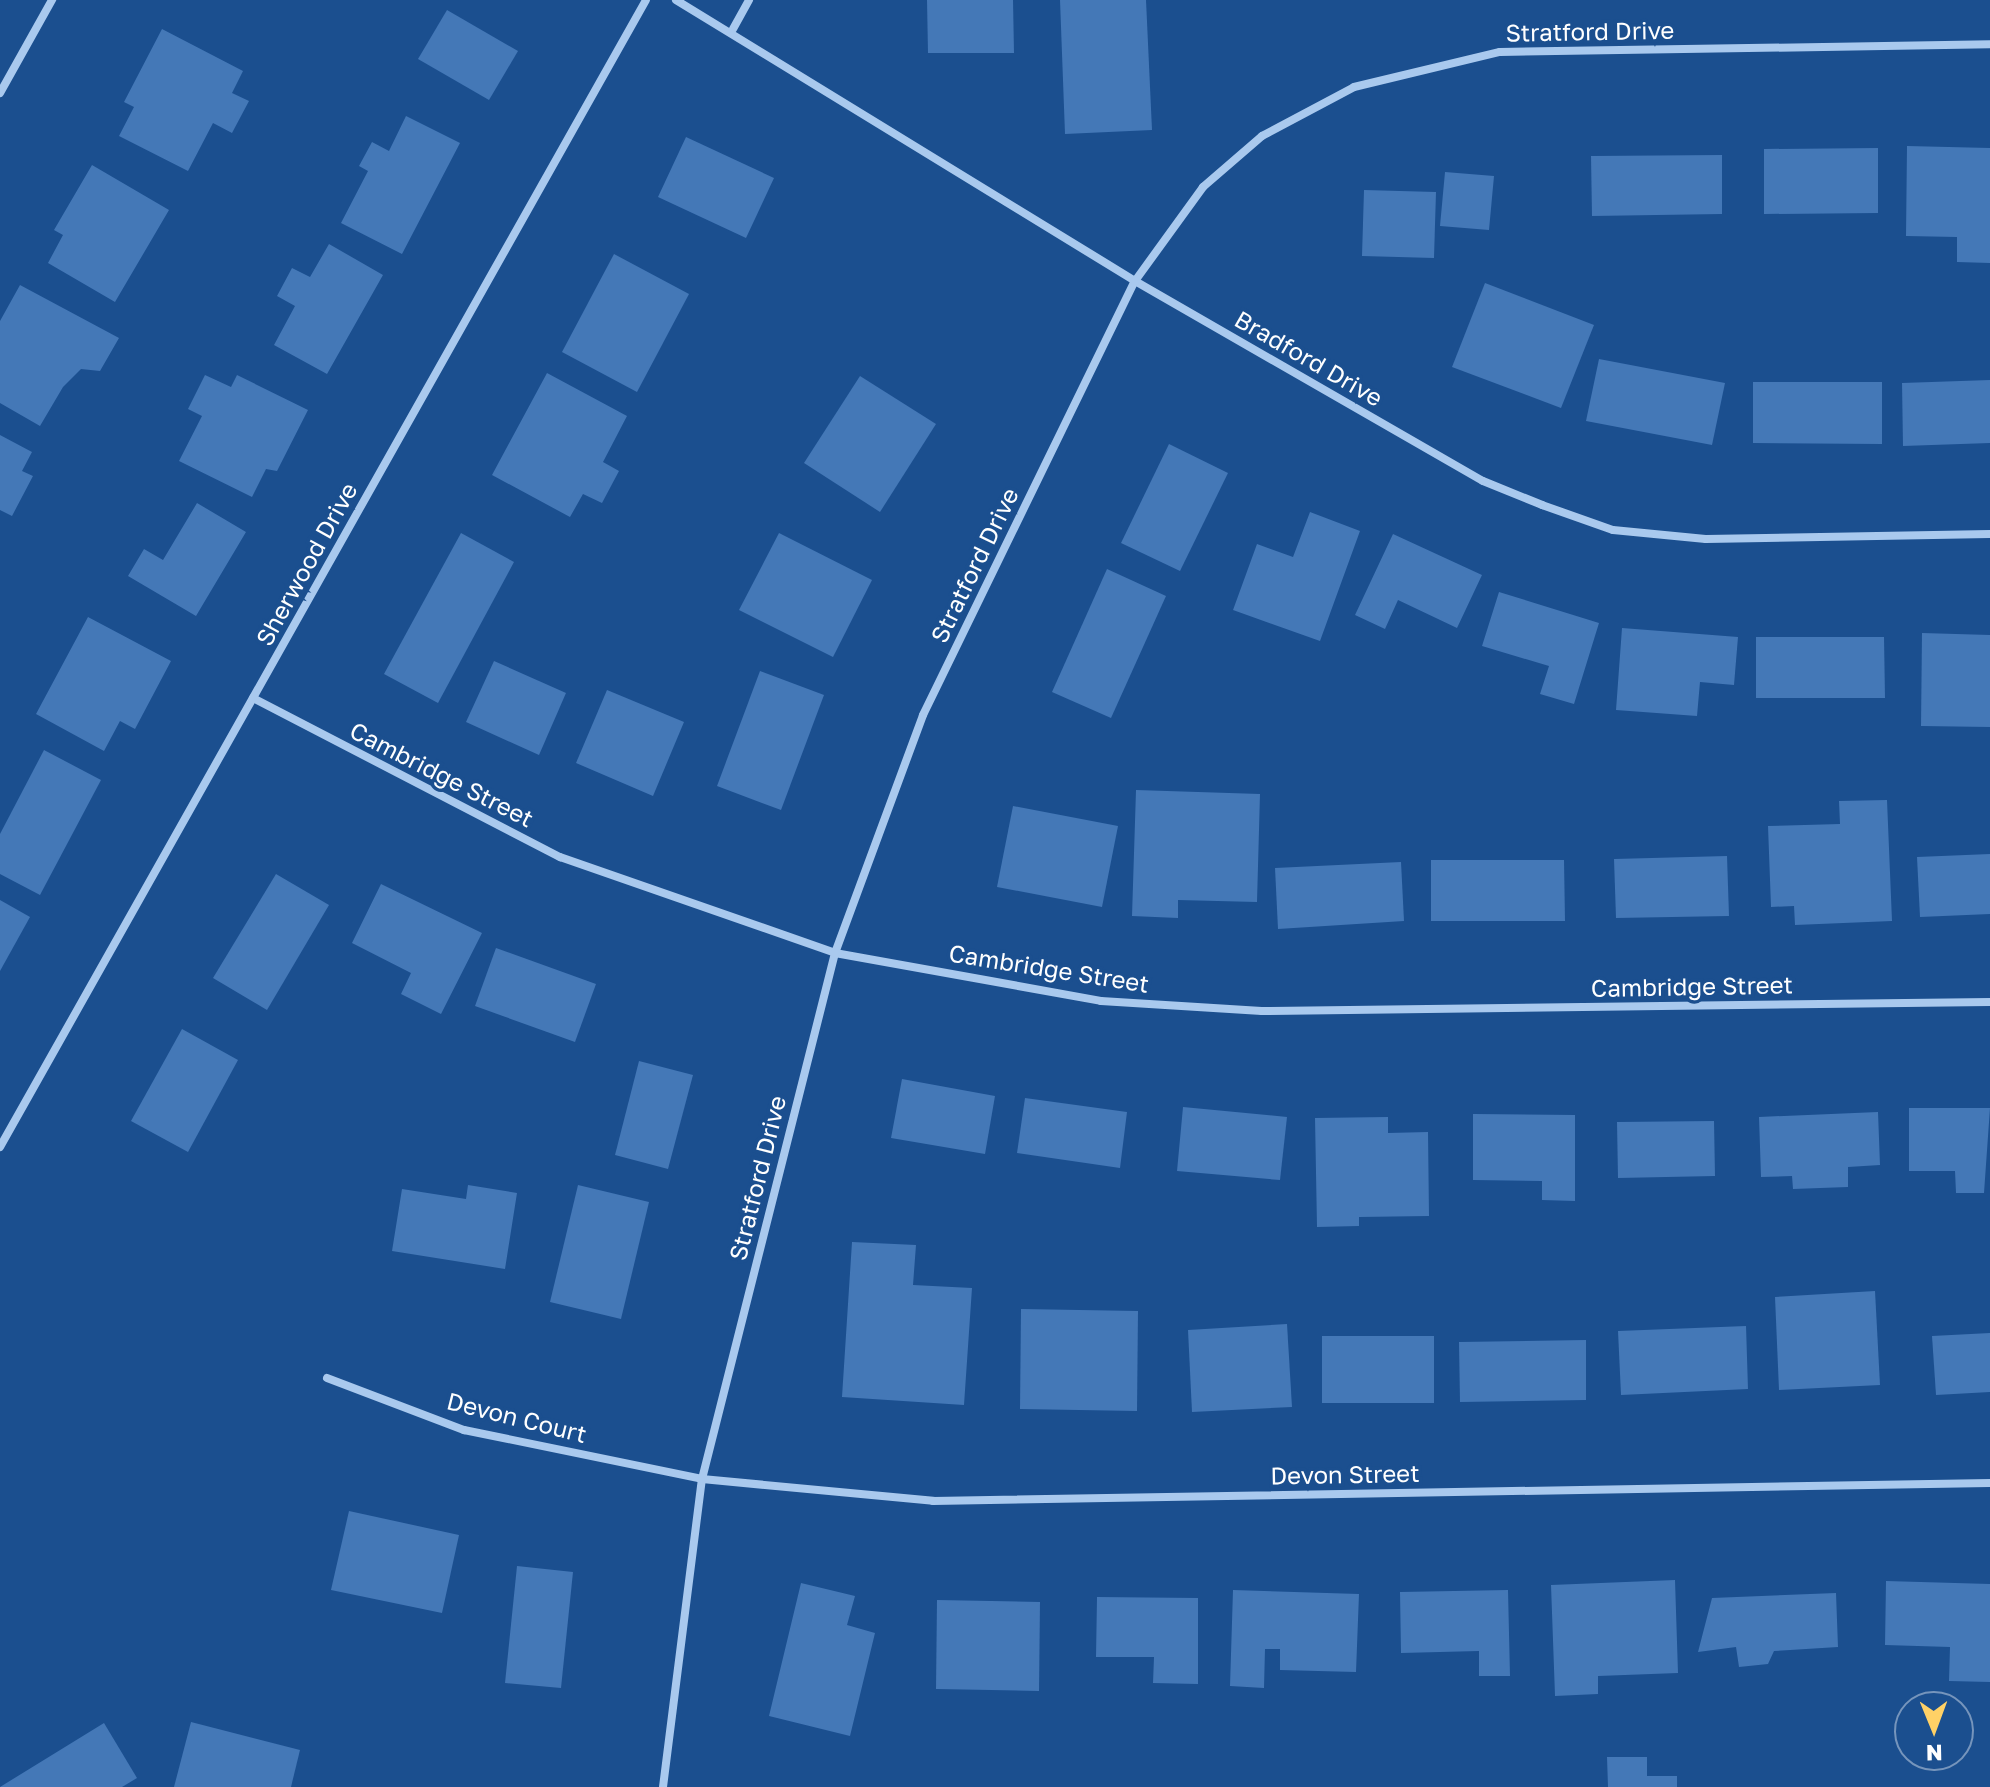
<!DOCTYPE html>
<html>
<head>
<meta charset="utf-8">
<style>
  body { margin:0 }
  #map { position:relative; width:1990px; height:1787px; overflow:hidden; background:#1b4f8f; font-family:"Golos Text",sans-serif }
  div>[style] { position:absolute }
  .building>* { inset:0; background:#4478b7 }
  .street>* { height:8px; margin:-4px; padding:0 4px; transform-origin:4px; border-radius:4px; background:#a9c9ee }
  span { translate:-50% -50%; white-space:nowrap; text-align:center; line-height:1.15; -webkit-text-stroke:7px #1b4f8f; paint-order:stroke }
  .street-label { font-size:24px; color:#fff }
  .north { position:absolute; left:1894px; top:1691px; width:80px; height:80px; box-sizing:border-box; background:#1b4f8f; border:2px solid #7695bc; border-radius:50%; rotate:179deg; font-size:22px; font-weight:700; line-height:32px; text-align:center; color:#fff }
  .north::after { content:''; display:block; margin:auto; width:28px; height:36px; background:#ffd166; clip-path:polygon(50% 0,100% 100%,50% 72%,0 100%) }
</style>
</head>
<body>
<div id="map">
  <div class="building">
    <i style="clip-path:polygon(927px 0,1013px 0,1014px 53px,928px 53px)"></i>
    <i style="clip-path:polygon(1060px 0,1146px 0,1152px 130px,1065px 134px)"></i>
    <i style="clip-path:polygon(447px 10px,518px 51px,489px 100px,418px 59px)"></i>
    <i style="clip-path:polygon(162px 29px,243px 71px,232px 93px,249px 101px,232px 133px,213px 123px,188px 171px,119px 136px,134px 107px,124px 102px)"></i>
    <i style="clip-path:polygon(406px 116px,460px 143px,402px 254px,341px 223px,368px 171px,359px 166px,372px 142px,389px 151px)"></i>
    <i style="clip-path:polygon(686px 137px,774px 178px,746px 238px,658px 197px)"></i>
    <i style="clip-path:polygon(1907px 146px,1990px 148px,1990px 263px,1957px 262px,1957px 237px,1906px 236px)"></i>
    <i style="clip-path:polygon(1878px 148px,1878px 213px,1764px 214px,1764px 149px)"></i>
    <i style="clip-path:polygon(1722px 155px,1722px 214px,1592px 216px,1591px 156px)"></i>
    <i style="clip-path:polygon(92px 165px,169px 210px,115px 302px,48px 263px,63px 235px,54px 230px)"></i>
    <i style="clip-path:polygon(1445px 172px,1494px 176px,1489px 230px,1440px 226px)"></i>
    <i style="clip-path:polygon(1364px 190px,1436px 192px,1434px 258px,1362px 256px)"></i>
    <i style="clip-path:polygon(329px 244px,383px 275px,327px 374px,274px 345px,295px 306px,277px 296px,292px 268px,310px 277px)"></i>
    <i style="clip-path:polygon(614px 254px,689px 294px,637px 392px,562px 352px)"></i>
    <i style="clip-path:polygon(1485px 283px,1594px 325px,1561px 408px,1452px 367px)"></i>
    <i style="clip-path:polygon(20px 285px,119px 338px,100px 371px,81px 369px,63px 387px,40px 426px,0 403px,0 321px)"></i>
    <i style="clip-path:polygon(1599px 359px,1725px 383px,1712px 445px,1586px 421px)"></i>
    <i style="clip-path:polygon(547px 373px,627px 416px,603px 462px,619px 471px,602px 503px,583px 494px,570px 517px,492px 475px)"></i>
    <i style="clip-path:polygon(205px 375px,231px 387px,237px 375px,308px 410px,277px 471px,266px 469px,252px 497px,179px 461px,202px 416px,188px 409px)"></i>
    <i style="clip-path:polygon(860px 376px,936px 424px,880px 512px,804px 463px)"></i>
    <i style="clip-path:polygon(1990px 380px,1990px 443px,1903px 446px,1902px 383px)"></i>
    <i style="clip-path:polygon(1753px 382px,1882px 382px,1882px 444px,1753px 443px)"></i>
    <i style="clip-path:polygon(0 435px,32px 452px,22px 471px,33px 476px,12px 516px,0 510px)"></i>
    <i style="clip-path:polygon(1169px 444px,1228px 473px,1180px 571px,1121px 543px)"></i>
    <i style="clip-path:polygon(197px 503px,246px 532px,196px 616px,128px 576px,144px 549px,163px 560px)"></i>
    <i style="clip-path:polygon(1310px 512px,1360px 531px,1320px 641px,1233px 610px,1257px 544px,1293px 557px)"></i>
    <i style="clip-path:polygon(461px 533px,514px 562px,438px 703px,384px 674px)"></i>
    <i style="clip-path:polygon(779px 533px,872px 580px,833px 657px,739px 610px)"></i>
    <i style="clip-path:polygon(1393px 534px,1482px 575px,1457px 628px,1398px 600px,1385px 629px,1355px 615px)"></i>
    <i style="clip-path:polygon(1107px 569px,1166px 596px,1111px 718px,1052px 692px)"></i>
    <i style="clip-path:polygon(1499px 592px,1599px 623px,1574px 704px,1540px 694px,1549px 666px,1482px 646px)"></i>
    <i style="clip-path:polygon(88px 617px,171px 661px,135px 729px,120px 721px,104px 751px,36px 714px)"></i>
    <i style="clip-path:polygon(1622px 628px,1738px 637px,1734px 685px,1700px 682px,1697px 716px,1616px 710px)"></i>
    <i style="clip-path:polygon(1922px 633px,1990px 635px,1990px 727px,1921px 726px)"></i>
    <i style="clip-path:polygon(1756px 637px,1884px 637px,1885px 698px,1756px 698px)"></i>
    <i style="clip-path:polygon(494px 661px,566px 693px,539px 755px,466px 722px)"></i>
    <i style="clip-path:polygon(760px 671px,824px 695px,781px 810px,717px 786px)"></i>
    <i style="clip-path:polygon(607px 690px,684px 722px,653px 796px,576px 763px)"></i>
    <i style="clip-path:polygon(44px 750px,101px 780px,40px 895px,0 874px,0 834px)"></i>
    <i style="clip-path:polygon(1136px 790px,1260px 794px,1257px 902px,1178px 900px,1178px 918px,1132px 916px)"></i>
    <i style="clip-path:polygon(1887px 800px,1892px 921px,1795px 925px,1794px 906px,1771px 907px,1768px 826px,1840px 824px,1839px 801px)"></i>
    <i style="clip-path:polygon(1013px 806px,1118px 826px,1102px 907px,997px 887px)"></i>
    <i style="clip-path:polygon(1990px 854px,1990px 914px,1920px 917px,1917px 857px)"></i>
    <i style="clip-path:polygon(1727px 856px,1729px 916px,1616px 918px,1614px 859px)"></i>
    <i style="clip-path:polygon(1431px 860px,1564px 860px,1565px 921px,1431px 921px)"></i>
    <i style="clip-path:polygon(1401px 862px,1404px 921px,1278px 929px,1275px 868px)"></i>
    <i style="clip-path:polygon(276px 874px,329px 905px,267px 1010px,213px 978px)"></i>
    <i style="clip-path:polygon(381px 884px,482px 933px,441px 1014px,401px 994px,411px 973px,352px 943px)"></i>
    <i style="clip-path:polygon(0 900px,30px 917px,0 971px)"></i>
    <i style="clip-path:polygon(496px 948px,596px 984px,575px 1042px,475px 1006px)"></i>
    <i style="clip-path:polygon(182px 1029px,238px 1060px,188px 1152px,131px 1121px)"></i>
    <i style="clip-path:polygon(639px 1061px,693px 1075px,668px 1169px,615px 1155px)"></i>
    <i style="clip-path:polygon(902px 1079px,995px 1096px,985px 1154px,891px 1138px)"></i>
    <i style="clip-path:polygon(1025px 1098px,1127px 1112px,1120px 1168px,1017px 1153px)"></i>
    <i style="clip-path:polygon(1183px 1107px,1287px 1117px,1280px 1180px,1177px 1171px)"></i>
    <i style="clip-path:polygon(1909px 1108px,1990px 1108px,1984px 1193px,1956px 1193px,1955px 1171px,1909px 1171px)"></i>
    <i style="clip-path:polygon(1878px 1112px,1880px 1165px,1848px 1167px,1848px 1187px,1793px 1189px,1792px 1176px,1761px 1177px,1759px 1117px)"></i>
    <i style="clip-path:polygon(1473px 1114px,1575px 1115px,1575px 1201px,1542px 1200px,1542px 1181px,1473px 1180px)"></i>
    <i style="clip-path:polygon(1388px 1117px,1388px 1133px,1428px 1132px,1429px 1216px,1359px 1217px,1359px 1226px,1317px 1227px,1315px 1118px)"></i>
    <i style="clip-path:polygon(1714px 1121px,1715px 1176px,1618px 1178px,1617px 1122px)"></i>
    <i style="clip-path:polygon(468px 1185px,517px 1193px,505px 1269px,392px 1251px,402px 1189px,466px 1199px)"></i>
    <i style="clip-path:polygon(578px 1185px,649px 1202px,621px 1319px,550px 1302px)"></i>
    <i style="clip-path:polygon(852px 1242px,916px 1245px,913px 1285px,972px 1288px,964px 1405px,842px 1397px)"></i>
    <i style="clip-path:polygon(1875px 1291px,1880px 1385px,1779px 1390px,1775px 1297px)"></i>
    <i style="clip-path:polygon(1021px 1309px,1138px 1311px,1137px 1411px,1020px 1409px)"></i>
    <i style="clip-path:polygon(1287px 1324px,1292px 1407px,1192px 1412px,1188px 1330px)"></i>
    <i style="clip-path:polygon(1746px 1326px,1748px 1389px,1621px 1395px,1618px 1331px)"></i>
    <i style="clip-path:polygon(1990px 1333px,1990px 1392px,1936px 1395px,1932px 1336px)"></i>
    <i style="clip-path:polygon(1322px 1336px,1434px 1336px,1434px 1403px,1322px 1403px)"></i>
    <i style="clip-path:polygon(1586px 1340px,1586px 1400px,1460px 1402px,1459px 1342px)"></i>
    <i style="clip-path:polygon(349px 1511px,459px 1535px,442px 1613px,331px 1590px)"></i>
    <i style="clip-path:polygon(517px 1566px,573px 1572px,561px 1688px,505px 1683px)"></i>
    <i style="clip-path:polygon(1675px 1580px,1678px 1673px,1598px 1676px,1598px 1694px,1555px 1696px,1551px 1585px)"></i>
    <i style="clip-path:polygon(1886px 1581px,1990px 1584px,1990px 1682px,1949px 1681px,1950px 1647px,1885px 1645px)"></i>
    <i style="clip-path:polygon(801px 1583px,855px 1596px,847px 1625px,875px 1633px,850px 1736px,769px 1716px)"></i>
    <i style="clip-path:polygon(1233px 1590px,1359px 1594px,1356px 1672px,1280px 1670px,1280px 1649px,1265px 1649px,1264px 1688px,1230px 1686px)"></i>
    <i style="clip-path:polygon(1508px 1590px,1510px 1676px,1479px 1676px,1479px 1651px,1401px 1653px,1400px 1592px)"></i>
    <i style="clip-path:polygon(1836px 1593px,1838px 1647px,1774px 1651px,1768px 1664px,1739px 1667px,1736px 1647px,1698px 1652px,1712px 1598px)"></i>
    <i style="clip-path:polygon(1097px 1597px,1198px 1598px,1198px 1684px,1153px 1683px,1154px 1657px,1096px 1657px)"></i>
    <i style="clip-path:polygon(937px 1600px,1040px 1602px,1039px 1691px,936px 1689px)"></i>
    <i style="clip-path:polygon(191px 1722px,300px 1750px,291px 1787px,174px 1787px)"></i>
    <i style="clip-path:polygon(104px 1723px,137px 1778px,122px 1787px,0 1787px)"></i>
    <i style="clip-path:polygon(1607px 1757px,1647px 1757px,1647px 1776px,1677px 1776px,1677px 1787px,1608px 1787px)"></i>
  </div>
  <div class="street">
    <i style="left:676px;top:0;width:538px;rotate:31.47deg"></i>
    <i style="left:1135px;top:281px;width:401px;rotate:29.9deg"></i>
    <i style="left:1483px;top:481px;width:64px;rotate:22.1deg"></i>
    <i style="left:1542px;top:505px;width:75px;rotate:19.4deg"></i>
    <i style="left:1613px;top:530px;width:93px;rotate:5.5deg"></i>
    <i style="left:1706px;top:539px;width:284px;rotate:-1deg"></i>
    <i style="left:733px;top:29px;width:33px;rotate:-61deg"></i>
    <i style="left:0;top:93px;width:107px;rotate:-60.8deg"></i>
    <i style="left:253px;top:698px;width:346px;rotate:27.4deg"></i>
    <i style="left:560px;top:857px;width:291px;rotate:19.2deg"></i>
    <i style="left:835px;top:953px;width:270px;rotate:10.2deg"></i>
    <i style="left:1101px;top:1001px;width:161px;rotate:3.6deg"></i>
    <i style="left:1262px;top:1011px;width:728px;rotate:-0.71deg"></i>
    <i style="left:0;top:1147px;width:1316px;rotate:-60.61deg"></i>
    <i style="left:327px;top:1378px;width:147px;rotate:20.8deg"></i>
    <i style="left:464px;top:1430px;width:243px;rotate:11.6deg"></i>
    <i style="left:702px;top:1479px;width:232px;rotate:5.4deg"></i>
    <i style="left:933px;top:1501px;width:1057px;rotate:-0.98deg"></i>
    <i style="left:663px;top:1787px;width:310px;rotate:-82.8deg"></i>
    <i style="left:702px;top:1479px;width:543px;rotate:-75.81deg"></i>
    <i style="left:835px;top:953px;width:254px;rotate:-69.7deg"></i>
    <i style="left:923px;top:715px;width:483px;rotate:-64deg"></i>
    <i style="left:1135px;top:281px;width:116px;rotate:-54.1deg"></i>
    <i style="left:1203px;top:187px;width:78px;rotate:-40.8deg"></i>
    <i style="left:1262px;top:136px;width:104px;rotate:-28deg"></i>
    <i style="left:1354px;top:87px;width:150px;rotate:-13.5deg"></i>
    <i style="left:1500px;top:52px;width:490px;rotate:-0.9deg"></i>
  </div>
  <div class="street-label">
    <span style="left:1590px;top:31px;rotate:-1deg">Stratford Drive</span>
    <span style="left:1309px;top:358px;rotate:30deg">Bradford Drive</span>
    <span style="left:306px;top:564px;rotate:-61deg">Sherwood Drive</span>
    <span style="left:974px;top:565px;rotate:-64deg">Stratford Drive</span>
    <span style="left:442px;top:774px;rotate:27deg">Cambridge Street</span>
    <span style="left:1049px;top:968px;rotate:9deg">Cambridge Street</span>
    <span style="left:1692px;top:986px;rotate:-1deg">Cambridge Street</span>
    <span style="left:757px;top:1178px;rotate:-76deg">Stratford Drive</span>
    <span style="left:517px;top:1417px;rotate:14deg">Devon Court</span>
    <span style="left:1345px;top:1474px;rotate:-1deg">Devon Street</span>
  </div>
  <div class="north">N</div>
</div>
</body>
</html>
